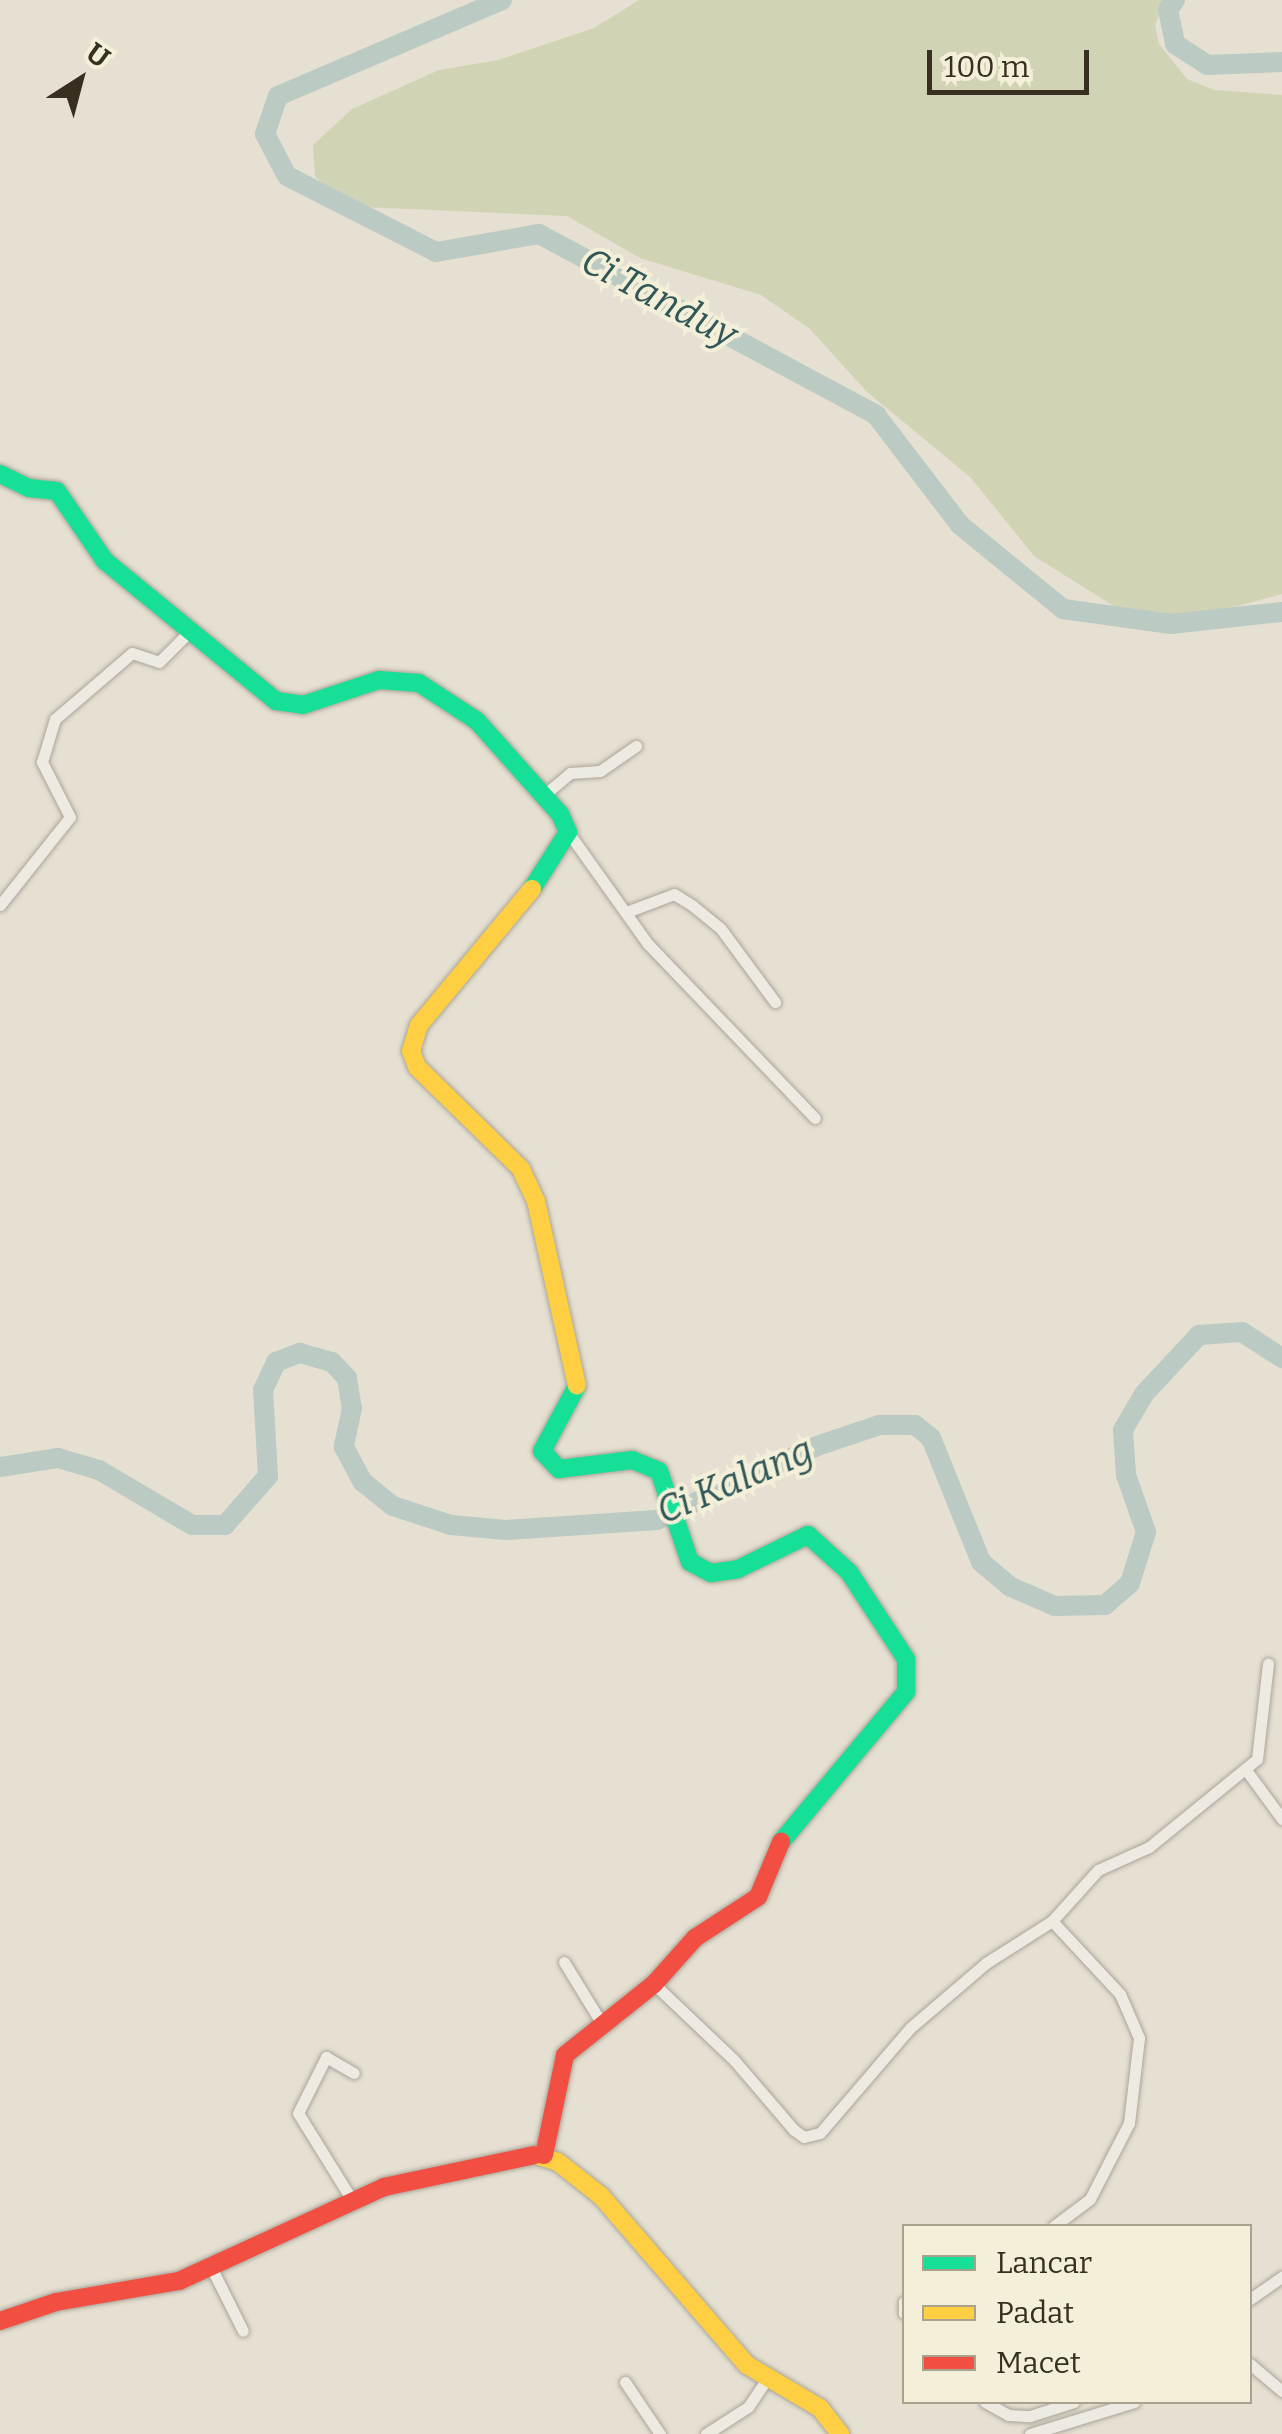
<!DOCTYPE html>
<html>
<head>
<meta charset="utf-8">
<style>
  body { margin:0 }
  #map { position:relative; width:1282px; height:2434px; overflow:hidden; background:#e5e0d1; font-family:Bitter,serif }
  div>[style] { position:absolute }
  .green>* { inset:0; background:#d1d4b4 }
  .river>* { height:20px; margin:-10px; padding:0 10px; transform-origin:10px; border-radius:10px; background:#bbcac2 }
  .roads { filter:drop-shadow(0 0 2px #aaa599) drop-shadow(0 0 2px #aaa599) }
  .street>* { height:11px; margin:-5.5px; padding:0 5.5px; transform-origin:5.5px; border-radius:5.5px; background:#edeae2 }
  .fast>* { height:18px; margin:-9px; padding:0 9px; transform-origin:9px; border-radius:9px; background:#16e098 }
  .slow>* { height:18px; margin:-9px; padding:0 9px; transform-origin:9px; border-radius:9px; background:#ffcf43 }
  .jam>* { height:18px; margin:-9px; padding:0 9px; transform-origin:9px; border-radius:9px; background:#f24e42 }
  span { translate:-50% -50%; white-space:nowrap; text-align:center; line-height:1.15; -webkit-text-stroke:8px #f4efd8; paint-order:stroke }
  .water-label { font-size:38px; color:#315758; font-style:italic }
  .legend { position:absolute; left:902px; top:2224px; width:350px; height:180px; box-sizing:border-box; background:#f4efd8; border:2px solid #a9a28f; margin:0; padding:12px 18px; list-style:none; font-size:30px; color:#392f21 }
  .legend li { display:flex; align-items:center; gap:20px; height:50px }
  .legend b { width:50px; border:2px solid #a9a28f }
  .north { position:absolute; left:30px; top:30px; width:100px; height:100px; -webkit-text-stroke:8px #f4efd8; paint-order:stroke; rotate:36deg; font-size:28px; font-weight:700; line-height:40px; text-align:center; color:#392f21 }
  .north::after { content:''; display:block; margin:auto; width:35px; height:45px; background:#392f21; clip-path:polygon(50% 0,100% 100%,50% 72%,0 100%) }
  .scale { position:absolute; left:927px; top:50px; width:162px; height:45px; box-sizing:border-box; border:5px solid #392f21; border-top:0; padding-left:12px; font-size:30px; line-height:35px; white-space:nowrap; color:#392f21; -webkit-text-stroke:8px #f4efd8; paint-order:stroke }
</style>
</head>
<body>
<div id="map">
  <div class="green">
    <i style="clip-path:polygon(639px 0,1165px 0,1155px 25px,1159px 44px,1187px 79px,1214px 90px,1282px 95px,1282px 594px,1219px 611px,1158px 617px,1120px 610px,1034px 556px,971px 478px,866px 391px,810px 329px,761px 295px,640px 258px,567px 216px,362px 207px,330px 194px,315px 176px,313px 145px,352px 109px,439px 70px,498px 60px,594px 28px)"></i>
  </div>
  <div class="river">
    <i style="left:502px;top:0;width:244px;rotate:156.8deg"></i>
    <i style="left:278px;top:96px;width:40px;rotate:108.9deg"></i>
    <i style="left:265px;top:134px;width:47px;rotate:62.4deg"></i>
    <i style="left:287px;top:176px;width:167px;rotate:27deg"></i>
    <i style="left:436px;top:252px;width:105px;rotate:-9.9deg"></i>
    <i style="left:539px;top:234px;width:383px;rotate:28.2deg"></i>
    <i style="left:876px;top:415px;width:138px;rotate:52.6deg"></i>
    <i style="left:960px;top:525px;width:133px;rotate:39.2deg"></i>
    <i style="left:1063px;top:609px;width:109px;rotate:7.9deg"></i>
    <i style="left:1171px;top:624px;width:112px;rotate:-6.2deg"></i>
    <i style="left:1175px;top:0;width:12px;rotate:125deg"></i>
    <i style="left:1168px;top:10px;width:35px;rotate:78deg"></i>
    <i style="left:1175px;top:44px;width:38px;rotate:33deg"></i>
    <i style="left:1207px;top:65px;width:75px;rotate:-2.3deg"></i>
    <i style="left:0;top:1467px;width:59px;rotate:-8.8deg"></i>
    <i style="left:58px;top:1458px;width:43px;rotate:16.3deg"></i>
    <i style="left:99px;top:1470px;width:108px;rotate:30.6deg"></i>
    <i style="left:192px;top:1525px;width:33px"></i>
    <i style="left:225px;top:1525px;width:65px;rotate:-48.7deg"></i>
    <i style="left:268px;top:1476px;width:86px;rotate:-93.3deg"></i>
    <i style="left:263px;top:1390px;width:31px;rotate:-65deg"></i>
    <i style="left:276px;top:1362px;width:26px;rotate:-21deg"></i>
    <i style="left:300px;top:1353px;width:33px;rotate:16deg"></i>
    <i style="left:332px;top:1362px;width:22px;rotate:47deg"></i>
    <i style="left:347px;top:1378px;width:30px;rotate:81deg"></i>
    <i style="left:352px;top:1408px;width:40px;rotate:102deg"></i>
    <i style="left:344px;top:1447px;width:40px;rotate:62deg"></i>
    <i style="left:363px;top:1482px;width:38px;rotate:39deg"></i>
    <i style="left:393px;top:1506px;width:61px;rotate:18.1deg"></i>
    <i style="left:451px;top:1525px;width:55px;rotate:5.2deg"></i>
    <i style="left:506px;top:1530px;width:151px;rotate:-3.8deg"></i>
    <i style="left:657px;top:1520px;width:176px;rotate:-24.8deg"></i>
    <i style="left:817px;top:1446px;width:65px;rotate:-18.7deg"></i>
    <i style="left:879px;top:1425px;width:36px"></i>
    <i style="left:915px;top:1425px;width:21px;rotate:39deg"></i>
    <i style="left:931px;top:1438px;width:134px;rotate:68deg"></i>
    <i style="left:981px;top:1562px;width:39px;rotate:40deg"></i>
    <i style="left:1011px;top:1587px;width:48px;rotate:23.4deg"></i>
    <i style="left:1055px;top:1606px;width:50px;rotate:-1.1deg"></i>
    <i style="left:1105px;top:1605px;width:33px;rotate:-41deg"></i>
    <i style="left:1130px;top:1583px;width:53px;rotate:-72.6deg"></i>
    <i style="left:1146px;top:1532px;width:60px;rotate:-109.3deg"></i>
    <i style="left:1126px;top:1475px;width:45px;rotate:-93.8deg"></i>
    <i style="left:1123px;top:1430px;width:42px;rotate:-59.7deg"></i>
    <i style="left:1144px;top:1394px;width:81px;rotate:-47deg"></i>
    <i style="left:1199px;top:1335px;width:43px;rotate:-4deg"></i>
    <i style="left:1242px;top:1332px;width:48px;rotate:33deg"></i>
  </div>
  <div class="roads">
    <div class="street">
      <i style="left:544px;top:795px;width:34px;rotate:-40deg"></i>
      <i style="left:570px;top:773px;width:30px;rotate:-4deg"></i>
      <i style="left:600px;top:771px;width:44px;rotate:-34.8deg"></i>
      <i style="left:568px;top:832px;width:138px;rotate:54.5deg"></i>
      <i style="left:648px;top:944px;width:241px;rotate:46.2deg"></i>
      <i style="left:0;top:905px;width:112px;rotate:-51.5deg"></i>
      <i style="left:70px;top:817px;width:62px;rotate:-117deg"></i>
      <i style="left:42px;top:762px;width:45px;rotate:-73.2deg"></i>
      <i style="left:55px;top:719px;width:101px;rotate:-40.6deg"></i>
      <i style="left:132px;top:653px;width:28px;rotate:18deg"></i>
      <i style="left:159px;top:662px;width:41px;rotate:-45deg"></i>
      <i style="left:629px;top:911px;width:48px;rotate:-20.7deg"></i>
      <i style="left:674px;top:894px;width:22px;rotate:32deg"></i>
      <i style="left:693px;top:906px;width:36px;rotate:39deg"></i>
      <i style="left:721px;top:929px;width:91px;rotate:53.5deg"></i>
      <i style="left:1246px;top:1770px;width:61px;rotate:53.7deg"></i>
      <i style="left:1052px;top:1921px;width:100px;rotate:47deg"></i>
      <i style="left:1120px;top:1994px;width:48px;rotate:66.6deg"></i>
      <i style="left:1139px;top:2038px;width:86px;rotate:96.7deg"></i>
      <i style="left:1129px;top:2123px;width:85px;rotate:117.2deg"></i>
      <i style="left:1090px;top:2199px;width:45px;rotate:143.1deg"></i>
      <i style="left:564px;top:1962px;width:73px;rotate:58.5deg"></i>
      <i style="left:654px;top:1984px;width:110px;rotate:43.5deg"></i>
      <i style="left:734px;top:2060px;width:92px;rotate:49.4deg"></i>
      <i style="left:794px;top:2130px;width:12px;rotate:35deg"></i>
      <i style="left:804px;top:2137px;width:16px;rotate:-14deg"></i>
      <i style="left:820px;top:2133px;width:138px;rotate:-49.4deg"></i>
      <i style="left:910px;top:2028px;width:100px;rotate:-40.5deg"></i>
      <i style="left:986px;top:1963px;width:78px;rotate:-32.5deg"></i>
      <i style="left:1052px;top:1921px;width:69px;rotate:-48deg"></i>
      <i style="left:1098px;top:1870px;width:56px;rotate:-24.3deg"></i>
      <i style="left:1149px;top:1847px;width:139px;rotate:-39.2deg"></i>
      <i style="left:1257px;top:1759px;width:96px;rotate:-83.4deg"></i>
      <i style="left:352px;top:2200px;width:102px;rotate:-121.8deg"></i>
      <i style="left:298px;top:2113px;width:63px;rotate:-63.4deg"></i>
      <i style="left:326px;top:2057px;width:32px;rotate:30deg"></i>
      <i style="left:212px;top:2269px;width:69px;rotate:63.4deg"></i>
      <i style="left:1250px;top:2299px;width:39px;rotate:-35deg"></i>
      <i style="left:904px;top:2302px;width:11px;rotate:90deg"></i>
      <i style="left:1250px;top:2364px;width:42px;rotate:40.2deg"></i>
      <i style="left:625px;top:2382px;width:63px;rotate:56.1deg"></i>
      <i style="left:985px;top:2402px;width:26px;rotate:29deg"></i>
      <i style="left:1008px;top:2415px;width:22px;rotate:3deg"></i>
      <i style="left:1030px;top:2416px;width:46px;rotate:-17.7deg"></i>
      <i style="left:706px;top:2434px;width:50px;rotate:-32.7deg"></i>
      <i style="left:748px;top:2407px;width:32px;rotate:-56deg"></i>
      <i style="left:1030px;top:2434px;width:109px;rotate:-17.1deg"></i>
    </div>
    <div class="fast">
      <i style="left:0;top:474px;width:32px;rotate:26deg"></i>
      <i style="left:29px;top:488px;width:28px;rotate:6deg"></i>
      <i style="left:57px;top:491px;width:85px;rotate:55.6deg"></i>
      <i style="left:105px;top:561px;width:221px;rotate:39.3deg"></i>
      <i style="left:276px;top:701px;width:27px;rotate:8deg"></i>
      <i style="left:303px;top:705px;width:80px;rotate:-18.2deg"></i>
      <i style="left:379px;top:680px;width:40px;rotate:4.3deg"></i>
      <i style="left:419px;top:683px;width:69px;rotate:33.2deg"></i>
      <i style="left:477px;top:721px;width:125px;rotate:48.3deg"></i>
      <i style="left:560px;top:814px;width:20px;rotate:66deg"></i>
      <i style="left:568px;top:832px;width:67px;rotate:122.3deg"></i>
      <i style="left:577px;top:1386px;width:74px;rotate:118.3deg"></i>
      <i style="left:542px;top:1451px;width:25px;rotate:47deg"></i>
      <i style="left:559px;top:1469px;width:74px;rotate:-7deg"></i>
      <i style="left:632px;top:1460px;width:29px;rotate:22deg"></i>
      <i style="left:659px;top:1471px;width:96px;rotate:71.2deg"></i>
      <i style="left:690px;top:1562px;width:24px;rotate:28deg"></i>
      <i style="left:711px;top:1573px;width:27px;rotate:-8deg"></i>
      <i style="left:738px;top:1569px;width:78px;rotate:-25.9deg"></i>
      <i style="left:808px;top:1535px;width:55px;rotate:42.1deg"></i>
      <i style="left:849px;top:1572px;width:104px;rotate:56.8deg"></i>
      <i style="left:906px;top:1659px;width:33px;rotate:90deg"></i>
      <i style="left:906px;top:1692px;width:195px;rotate:129.8deg"></i>
    </div>
    <div class="slow">
      <i style="left:532px;top:889px;width:177px;rotate:129.7deg"></i>
      <i style="left:419px;top:1025px;width:27px;rotate:107deg"></i>
      <i style="left:411px;top:1051px;width:17px;rotate:69deg"></i>
      <i style="left:417px;top:1067px;width:146px;rotate:44.4deg"></i>
      <i style="left:521px;top:1169px;width:35px;rotate:65deg"></i>
      <i style="left:536px;top:1201px;width:189px;rotate:77.5deg"></i>
      <i style="left:535px;top:2155px;width:24px;rotate:17deg"></i>
      <i style="left:558px;top:2162px;width:55px;rotate:38.3deg"></i>
      <i style="left:601px;top:2196px;width:223px;rotate:49.2deg"></i>
      <i style="left:747px;top:2365px;width:85px;rotate:30.5deg"></i>
      <i style="left:820px;top:2408px;width:33px;rotate:52deg"></i>
    </div>
    <div class="jam">
      <i style="left:544px;top:2155px;width:102px;rotate:-78.1deg"></i>
      <i style="left:565px;top:2055px;width:114px;rotate:-38.6deg"></i>
      <i style="left:654px;top:1984px;width:62px;rotate:-48.3deg"></i>
      <i style="left:695px;top:1938px;width:75px;rotate:-33.1deg"></i>
      <i style="left:758px;top:1897px;width:60px;rotate:-67.3deg"></i>
      <i style="left:0;top:2321px;width:59px;rotate:-18.7deg"></i>
      <i style="left:56px;top:2302px;width:125px;rotate:-9.7deg"></i>
      <i style="left:179px;top:2281px;width:226px;rotate:-24.6deg"></i>
      <i style="left:384px;top:2187px;width:154px;rotate:-12deg"></i>
    </div>
  </div>
  <div class="water-label">
    <span style="left:659px;top:298px;rotate:28deg">Ci Tanduy</span>
    <span style="left:735px;top:1481px;rotate:-23deg">Ci Kalang</span>
  </div>
  <ul class="legend">
  <li><b style="height:12px;background:#16e098"></b>Lancar</li>
  <li><b style="height:12px;background:#ffcf43"></b>Padat</li>
  <li><b style="height:12px;background:#f24e42"></b>Macet</li>
  </ul>
  <div class="north">U</div>
  <div class="scale">100 m</div>
</div>
</body>
</html>
